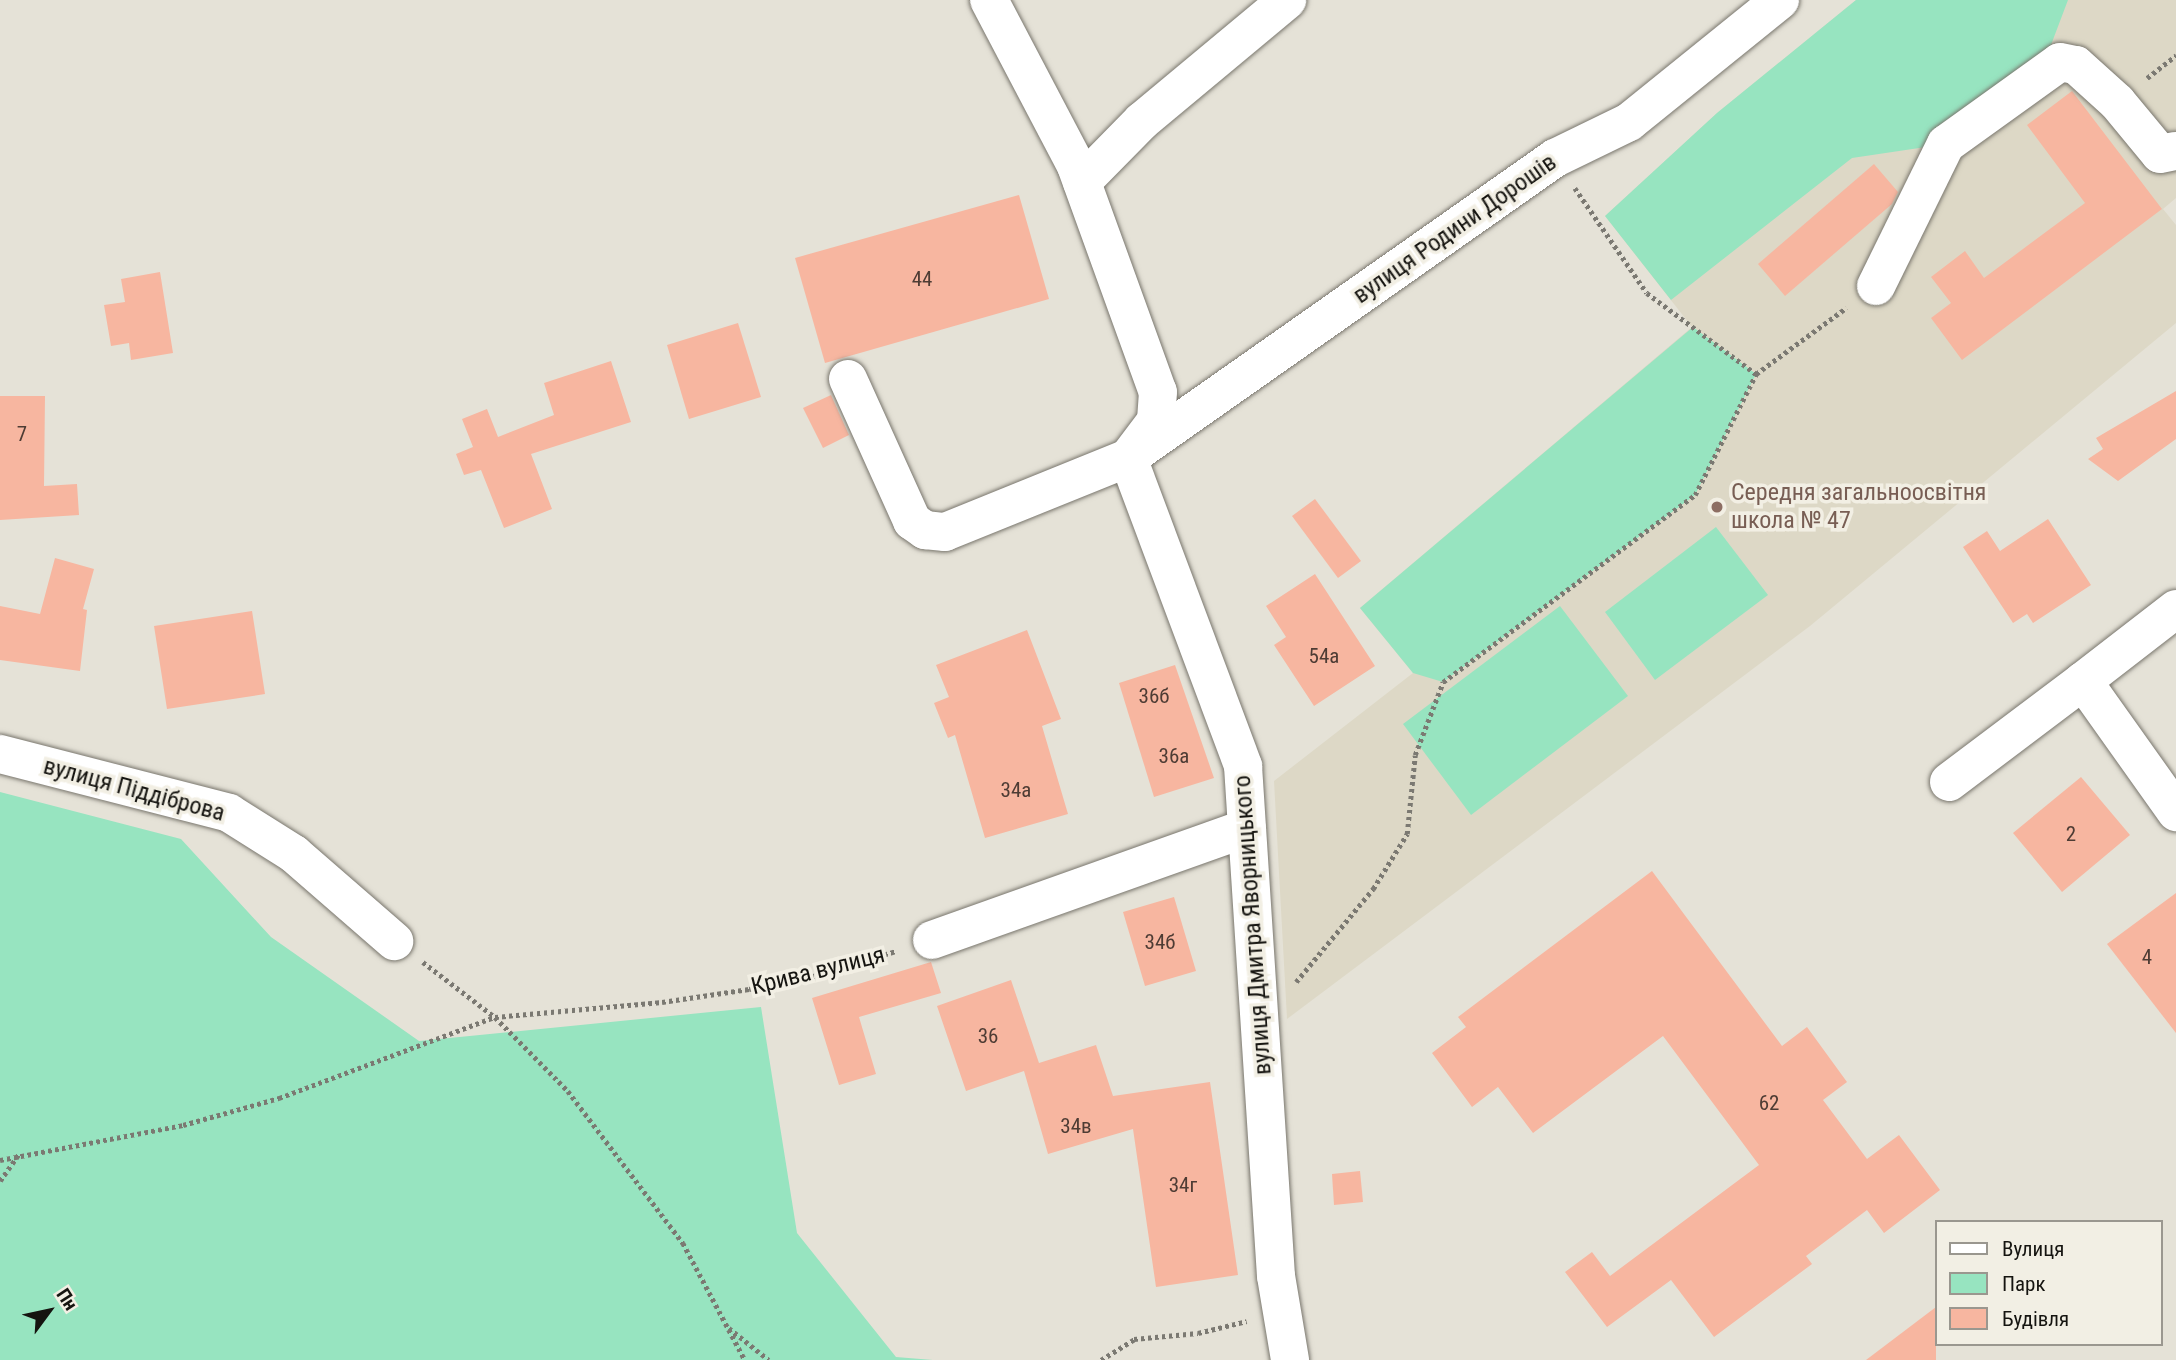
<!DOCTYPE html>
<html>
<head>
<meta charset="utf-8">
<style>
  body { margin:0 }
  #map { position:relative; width:2176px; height:1360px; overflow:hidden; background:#e5e2d7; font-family:"Roboto Condensed",sans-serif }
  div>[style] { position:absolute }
  .built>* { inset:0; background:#ddd8c6 }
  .green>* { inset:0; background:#97e4c0 }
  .building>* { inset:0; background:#f7b6a0 }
  .path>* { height:4.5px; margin-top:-2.25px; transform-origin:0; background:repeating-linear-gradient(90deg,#7b7972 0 3.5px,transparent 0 7px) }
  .roads { filter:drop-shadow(0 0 2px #79766d) drop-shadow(0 0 2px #79766d) }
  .minor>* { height:38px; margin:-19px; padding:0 19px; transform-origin:19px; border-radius:19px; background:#fff }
  .dots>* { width:19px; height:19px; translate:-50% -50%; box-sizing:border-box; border:4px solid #f2efe4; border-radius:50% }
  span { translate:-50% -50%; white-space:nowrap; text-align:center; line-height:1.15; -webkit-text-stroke:7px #f2efe4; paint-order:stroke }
  .number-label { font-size:21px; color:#4e3c34 }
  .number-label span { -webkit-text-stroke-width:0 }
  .street-label { font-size:24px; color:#151410 }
  .education-label { font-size:24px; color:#785e54 }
  .left { translate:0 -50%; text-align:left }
  .legend { position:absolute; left:1935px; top:1220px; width:228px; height:126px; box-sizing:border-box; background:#f2efe4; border:2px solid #9a978f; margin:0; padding:9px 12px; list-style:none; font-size:21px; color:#151410 }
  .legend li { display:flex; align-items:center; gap:14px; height:35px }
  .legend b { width:35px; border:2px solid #9a978f }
  .north { position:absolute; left:14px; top:1276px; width:70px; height:70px; -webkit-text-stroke:5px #f2efe4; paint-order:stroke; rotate:57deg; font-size:19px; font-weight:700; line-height:28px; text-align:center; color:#151410 }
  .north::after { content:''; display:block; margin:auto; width:24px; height:32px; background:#151410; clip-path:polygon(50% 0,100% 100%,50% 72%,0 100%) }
</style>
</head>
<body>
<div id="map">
  <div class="built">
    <i style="clip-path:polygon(1856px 0,2176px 0,2176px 198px,2163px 209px,2176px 225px,2176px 323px,1810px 626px,1287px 1019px,1274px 781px,1413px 673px,1360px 608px,1692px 327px,1605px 216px,1717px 113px)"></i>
  </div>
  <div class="green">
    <i style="clip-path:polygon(1856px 0,2068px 0,2040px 74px,1946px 144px,1852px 158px,1671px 300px,1605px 216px,1717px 113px)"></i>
    <i style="clip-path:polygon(1693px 327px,1756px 374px,1695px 495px,1443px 682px,1413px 673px,1360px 608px)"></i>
    <i style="clip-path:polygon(1716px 527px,1768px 595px,1655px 680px,1605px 612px)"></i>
    <i style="clip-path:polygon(1560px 606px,1628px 696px,1471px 815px,1403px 724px)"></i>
    <i style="clip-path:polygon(0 792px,181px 839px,271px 937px,419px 1041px,761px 1007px,797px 1233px,896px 1357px,933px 1360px,0 1360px)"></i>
  </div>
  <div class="building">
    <i style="clip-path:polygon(2072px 91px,2162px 209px,1962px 360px,1931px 318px,1951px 303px,1931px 277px,1965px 251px,1984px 278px,2085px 203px,2027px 125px)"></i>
    <i style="clip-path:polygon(1874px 164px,1898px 192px,1892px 204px,1785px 296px,1758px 264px)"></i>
    <i style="clip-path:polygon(1019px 195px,1049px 299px,825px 363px,795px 258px)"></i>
    <i style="clip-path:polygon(160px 272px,173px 353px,131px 360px,129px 343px,111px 346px,104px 305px,125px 302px,121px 279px)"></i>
    <i style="clip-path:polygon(738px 323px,761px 397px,689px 419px,667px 345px)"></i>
    <i style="clip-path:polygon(611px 361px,631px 422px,531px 454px,552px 509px,504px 528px,481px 470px,464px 475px,456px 454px,473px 447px,462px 419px,487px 409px,498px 437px,554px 415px,544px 383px)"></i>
    <i style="clip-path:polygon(2176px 391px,2176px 439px,2118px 481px,2088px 459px,2103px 449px,2096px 438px)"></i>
    <i style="clip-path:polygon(831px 395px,849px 435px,823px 448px,803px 408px)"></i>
    <i style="clip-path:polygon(0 396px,45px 396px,44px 486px,77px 484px,79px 515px,0 520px)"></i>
    <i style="clip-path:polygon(1315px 499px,1361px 561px,1338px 578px,1292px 516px)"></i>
    <i style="clip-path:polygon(2048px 519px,2091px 585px,2033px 623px,2027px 614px,2013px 623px,1963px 547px,1987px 531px,2000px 551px)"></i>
    <i style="clip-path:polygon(55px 558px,94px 569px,83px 609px,87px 610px,80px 671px,0 660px,0 606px,40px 614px)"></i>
    <i style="clip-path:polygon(1315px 574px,1375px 666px,1314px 706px,1274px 645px,1286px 637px,1266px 606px)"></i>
    <i style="clip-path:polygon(252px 611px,265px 694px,167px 709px,154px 626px)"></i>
    <i style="clip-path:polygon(1027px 630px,1061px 719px,1042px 726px,1068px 814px,985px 838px,955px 735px,948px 738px,934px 703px,949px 697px,936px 665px)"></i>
    <i style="clip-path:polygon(1175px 665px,1214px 778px,1154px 797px,1119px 683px)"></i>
    <i style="clip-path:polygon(2081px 777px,2130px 835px,2062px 892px,2013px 833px)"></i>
    <i style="clip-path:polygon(1652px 871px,1782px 1046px,1807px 1027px,1847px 1082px,1823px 1100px,1867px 1159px,1899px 1135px,1940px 1190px,1884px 1233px,1867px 1210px,1806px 1256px,1812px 1264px,1714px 1337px,1671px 1280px,1607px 1327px,1565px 1272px,1592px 1252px,1610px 1276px,1759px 1165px,1663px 1036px,1533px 1133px,1498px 1087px,1472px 1107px,1432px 1053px,1466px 1027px,1458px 1017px)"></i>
    <i style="clip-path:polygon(2176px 893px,2176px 1033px,2107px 944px)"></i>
    <i style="clip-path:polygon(1174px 897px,1196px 971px,1145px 986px,1123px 912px)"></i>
    <i style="clip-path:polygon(931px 962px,941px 993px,859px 1017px,876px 1074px,839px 1085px,812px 998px)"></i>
    <i style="clip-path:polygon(1011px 980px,1039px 1063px,1096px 1045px,1113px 1096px,1210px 1082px,1238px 1275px,1156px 1287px,1133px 1129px,1048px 1154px,1024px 1071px,966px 1091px,937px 1006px)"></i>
    <i style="clip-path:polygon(1360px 1171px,1363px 1202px,1334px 1205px,1332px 1174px)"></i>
    <i style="clip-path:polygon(1936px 1307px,1936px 1360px,1866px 1360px)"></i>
  </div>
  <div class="path">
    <i style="left:2147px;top:78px;width:37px;rotate:-38deg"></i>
    <i style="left:1575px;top:188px;width:127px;rotate:55.6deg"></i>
    <i style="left:1647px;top:293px;width:136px;rotate:36.6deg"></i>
    <i style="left:423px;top:962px;width:91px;rotate:37.4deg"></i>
    <i style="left:495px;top:1017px;width:168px;rotate:-5.1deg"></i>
    <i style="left:662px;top:1002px;width:88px;rotate:-8.5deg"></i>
    <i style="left:749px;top:989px;width:69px;rotate:-11.6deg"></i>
    <i style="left:817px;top:975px;width:83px;rotate:-16.9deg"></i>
    <i style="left:1296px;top:982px;width:121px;rotate:-50.4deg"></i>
    <i style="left:1373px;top:889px;width:65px;rotate:-58.3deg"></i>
    <i style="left:1407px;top:834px;width:79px;rotate:-84.2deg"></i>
    <i style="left:1415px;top:755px;width:78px;rotate:-69deg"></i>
    <i style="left:1443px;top:682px;width:314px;rotate:-36.6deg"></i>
    <i style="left:1695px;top:495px;width:136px;rotate:-63.2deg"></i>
    <i style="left:1756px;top:374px;width:112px;rotate:-36.3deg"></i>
    <i style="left:0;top:1160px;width:186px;rotate:-10.8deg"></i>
    <i style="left:183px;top:1125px;width:100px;rotate:-15.7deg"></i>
    <i style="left:279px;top:1098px;width:231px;rotate:-20.6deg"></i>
    <i style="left:495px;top:1017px;width:104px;rotate:45.4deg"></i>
    <i style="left:568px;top:1091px;width:191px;rotate:52.9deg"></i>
    <i style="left:683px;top:1243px;width:132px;rotate:62.1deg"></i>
    <i style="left:0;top:1181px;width:32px;rotate:-55deg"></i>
    <i style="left:729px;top:1328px;width:51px;rotate:38.7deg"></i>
    <i style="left:1101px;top:1360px;width:39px;rotate:-32deg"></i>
    <i style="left:1134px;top:1339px;width:64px;rotate:-5.4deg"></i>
    <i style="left:1198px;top:1333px;width:50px;rotate:-13.8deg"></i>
  </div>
  <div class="roads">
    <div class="minor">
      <i style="left:989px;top:0;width:187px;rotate:62.3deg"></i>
      <i style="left:1076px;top:166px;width:240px;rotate:70.1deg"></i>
      <i style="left:1158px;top:392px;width:29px;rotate:94deg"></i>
      <i style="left:1156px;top:421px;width:46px;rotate:127.1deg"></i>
      <i style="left:1128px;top:458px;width:329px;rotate:69.5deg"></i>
      <i style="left:1243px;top:766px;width:511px;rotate:86.3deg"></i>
      <i style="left:1276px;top:1276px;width:85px;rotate:80.5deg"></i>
      <i style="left:1082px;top:182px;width:86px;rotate:-45.5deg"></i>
      <i style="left:1142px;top:121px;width:189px;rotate:-39.8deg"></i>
      <i style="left:1876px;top:286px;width:158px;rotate:-63.8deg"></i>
      <i style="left:1946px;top:144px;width:140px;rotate:-35.7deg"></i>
      <i style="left:2060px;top:62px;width:16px;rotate:11deg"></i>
      <i style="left:2076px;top:65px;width:55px;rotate:42.1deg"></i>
      <i style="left:2117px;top:102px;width:67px;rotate:50.4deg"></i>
      <i style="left:2160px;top:154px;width:16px;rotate:-11deg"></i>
      <i style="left:848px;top:379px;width:156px;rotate:65.7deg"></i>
      <i style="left:912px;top:521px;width:16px;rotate:35deg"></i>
      <i style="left:925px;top:530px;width:20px;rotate:6deg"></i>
      <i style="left:945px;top:532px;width:197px;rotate:-22deg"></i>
      <i style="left:1128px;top:458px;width:522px;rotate:-35.09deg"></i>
      <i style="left:1555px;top:158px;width:82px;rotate:-25.9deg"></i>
      <i style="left:1629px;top:122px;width:194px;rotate:-38.9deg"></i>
      <i style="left:2176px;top:609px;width:118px;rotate:142.3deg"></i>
      <i style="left:2083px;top:681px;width:161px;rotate:54.6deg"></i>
      <i style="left:0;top:754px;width:236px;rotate:14.4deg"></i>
      <i style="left:229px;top:813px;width:77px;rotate:32.2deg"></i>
      <i style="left:294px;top:854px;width:133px;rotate:41deg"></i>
      <i style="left:1949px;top:782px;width:168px;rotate:-37deg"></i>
      <i style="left:932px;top:940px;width:334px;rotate:-19.6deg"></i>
    </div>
  </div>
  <div class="dots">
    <i style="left:1717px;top:507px;background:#8d6e63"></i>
  </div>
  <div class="number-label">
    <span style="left:922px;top:279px">44</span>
    <span style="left:22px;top:434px">7</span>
    <span style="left:1324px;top:656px">54а</span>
    <span style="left:1154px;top:696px">36б</span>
    <span style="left:1174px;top:756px">36а</span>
    <span style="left:1016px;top:790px">34а</span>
    <span style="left:2071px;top:834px">2</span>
    <span style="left:1160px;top:942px">34б</span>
    <span style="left:2147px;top:957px">4</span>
    <span style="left:988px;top:1036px">36</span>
    <span style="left:1769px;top:1103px">62</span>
    <span style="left:1076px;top:1126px">34в</span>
    <span style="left:1183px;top:1185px">34г</span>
  </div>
  <div class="street-label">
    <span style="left:1455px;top:229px;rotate:-35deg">вулиця Родини Дорошів</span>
    <span style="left:134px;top:790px;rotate:15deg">вулиця Піддіброва</span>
    <span style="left:1253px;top:925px;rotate:-94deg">вулиця Дмитра Яворницького</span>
    <span style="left:818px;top:971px;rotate:-14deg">Крива вулиця</span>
  </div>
  <div class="education-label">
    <span class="left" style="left:1731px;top:507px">Середня загальноосвітня<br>школа № 47</span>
  </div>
  <ul class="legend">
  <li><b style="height:9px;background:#fff"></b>Вулиця</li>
  <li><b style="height:19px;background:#97e4c0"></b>Парк</li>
  <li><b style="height:19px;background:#f7b6a0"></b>Будівля</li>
  </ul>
  <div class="north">Пн</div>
</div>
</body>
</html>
